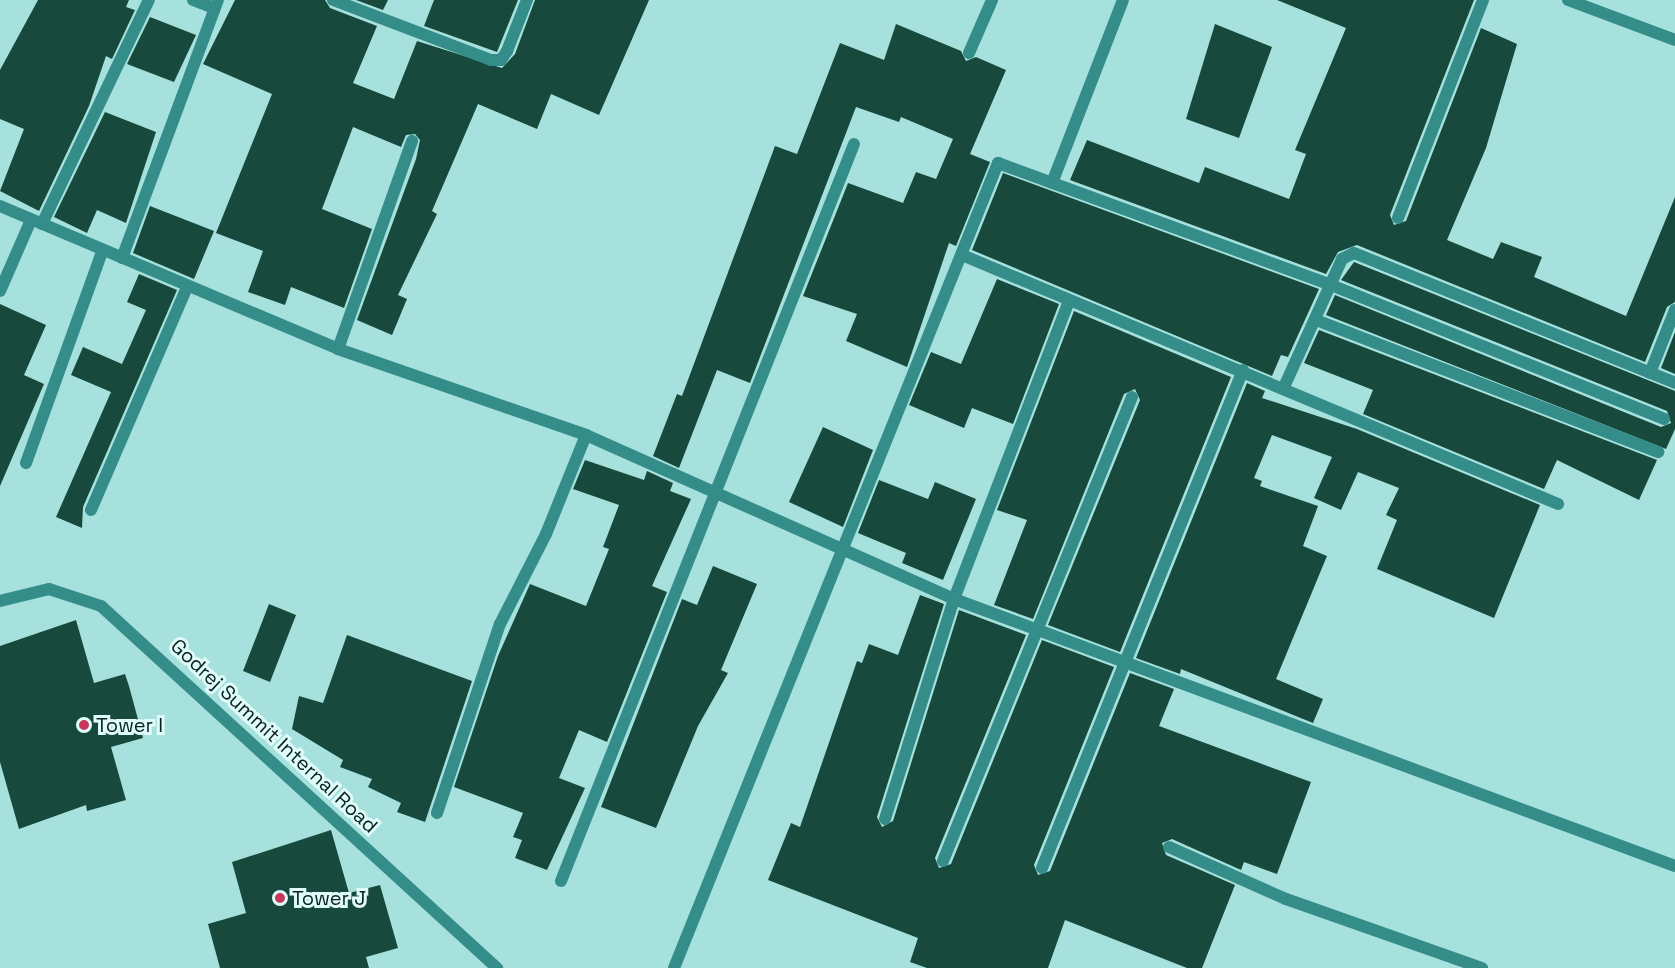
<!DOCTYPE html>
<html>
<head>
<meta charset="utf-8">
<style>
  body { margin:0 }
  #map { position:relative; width:1675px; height:968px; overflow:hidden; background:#a7e1dd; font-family:"Space Grotesk",sans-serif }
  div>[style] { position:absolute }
  .building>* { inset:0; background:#174a3c }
  .street>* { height:12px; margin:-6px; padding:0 6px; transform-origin:6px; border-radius:6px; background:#358d8a }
  .dots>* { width:16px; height:16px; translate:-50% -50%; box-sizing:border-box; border:3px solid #dffbfa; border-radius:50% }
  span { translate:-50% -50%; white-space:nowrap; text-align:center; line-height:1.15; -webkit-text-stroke:6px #dffbfa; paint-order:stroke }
  .poi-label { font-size:20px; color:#0a2120 }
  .left { translate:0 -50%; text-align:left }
  .street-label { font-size:20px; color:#0a2120 }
</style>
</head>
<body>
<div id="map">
  <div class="building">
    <i style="clip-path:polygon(38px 0,129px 0,126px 7px,135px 10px,112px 59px,106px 56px,89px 106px,39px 211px,0 191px,24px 129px,0 119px,0 70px)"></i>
    <i style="clip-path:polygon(235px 0,325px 0,330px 8px,377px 26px,353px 83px,394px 99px,417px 41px,502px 68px,515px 54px,535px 0,649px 0,599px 115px,551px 94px,537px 129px,478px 104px,432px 211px,437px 214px,398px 295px,407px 299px,392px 335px,357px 320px,416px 159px,420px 140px,415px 134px,406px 135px,401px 147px,353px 127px,322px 209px,372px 229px,344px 308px,291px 287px,285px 305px,248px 292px,263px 251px,216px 233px,272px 94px,203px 64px)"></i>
    <i style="clip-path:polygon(356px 0,388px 0,383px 10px)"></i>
    <i style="clip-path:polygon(434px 0,518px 0,497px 52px,424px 26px)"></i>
    <i style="clip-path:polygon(1277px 0,1474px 0,1390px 215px,1394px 225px,1406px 221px,1481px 28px,1517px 44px,1486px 148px,1447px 240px,1493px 259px,1501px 242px,1542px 257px,1534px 277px,1626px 316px,1675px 197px,1675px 302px,1667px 307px,1645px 362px,1357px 245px,1338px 252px,1326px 274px,1070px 180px,1087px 140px,1199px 183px,1205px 167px,1289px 199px,1306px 154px,1295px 150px,1346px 28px)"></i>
    <i style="clip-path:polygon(150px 17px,196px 35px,174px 82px,127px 64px)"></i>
    <i style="clip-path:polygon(896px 24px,961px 51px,966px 61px,976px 57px,1006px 70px,970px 154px,990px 162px,956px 246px,949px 243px,907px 367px,846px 341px,857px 314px,803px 296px,848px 183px,903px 203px,916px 172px,936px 179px,953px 139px,901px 117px,899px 122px,856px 107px,750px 383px,717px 370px,679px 468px,653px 456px,677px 394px,682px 396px,775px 146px,797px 154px,840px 43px,884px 60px)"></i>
    <i style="clip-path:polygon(1215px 24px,1272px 47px,1239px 138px,1186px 119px)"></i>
    <i style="clip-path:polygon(105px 112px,156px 132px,126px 223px,97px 210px,87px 233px,54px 217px)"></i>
    <i style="clip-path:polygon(1003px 173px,1319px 289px,1288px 357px,1281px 355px,1272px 376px,972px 250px)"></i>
    <i style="clip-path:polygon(150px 206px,214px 231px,194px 279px,133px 253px)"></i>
    <i style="clip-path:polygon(1354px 262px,1675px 391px,1675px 429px,1666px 449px,1326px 315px,1335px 295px,1661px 427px,1671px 423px,1667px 411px,1341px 280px)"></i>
    <i style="clip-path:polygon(139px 274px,177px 290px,83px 507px,82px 528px,56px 517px,111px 392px,71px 375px,83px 347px,122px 364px,146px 310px,127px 302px)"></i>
    <i style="clip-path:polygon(997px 279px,1059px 304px,1013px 424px,972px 408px,964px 428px,909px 405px,931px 352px,961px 364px)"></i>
    <i style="clip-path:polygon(0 304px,46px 325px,24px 375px,44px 384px,0 486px)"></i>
    <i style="clip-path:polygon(1074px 311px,1231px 377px,1120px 652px,1048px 625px,1140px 400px,1135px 389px,1124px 394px,1033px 619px,994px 605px,1027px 520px,997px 510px)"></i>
    <i style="clip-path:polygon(1319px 330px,1657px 460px,1639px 500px,1557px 460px,1544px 489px,1363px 414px,1373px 390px,1304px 363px)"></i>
    <i style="clip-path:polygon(1675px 332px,1675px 374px,1661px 368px)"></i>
    <i style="clip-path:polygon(1247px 383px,1265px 391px,1262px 398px,1357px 429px,1540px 505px,1494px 618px,1377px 569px,1397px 520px,1386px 515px,1399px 488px,1358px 472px,1341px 510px,1314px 498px,1332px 457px,1272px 435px,1254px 478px,1262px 481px,1260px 486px,1318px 506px,1303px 546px,1327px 556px,1276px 679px,1323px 699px,1313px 723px,1181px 669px,1180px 674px,1136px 658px)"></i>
    <i style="clip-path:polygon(823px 427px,873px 450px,843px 527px,789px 502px)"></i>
    <i style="clip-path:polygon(585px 460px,644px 480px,647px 471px,673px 483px,670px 491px,691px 499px,652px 586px,667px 592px,607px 742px,579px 730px,559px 778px,585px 788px,547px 870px,515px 858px,522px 840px,513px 837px,523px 813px,454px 787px,498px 656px,530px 584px,586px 606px,609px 549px,603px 547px,619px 505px,573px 489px)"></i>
    <i style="clip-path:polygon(879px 480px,928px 499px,935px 482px,976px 499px,943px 580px,902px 563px,906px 553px,858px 533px)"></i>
    <i style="clip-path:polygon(713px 566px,757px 584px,721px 670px,728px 673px,698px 726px,656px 828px,601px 807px,682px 599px,697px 605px)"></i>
    <i style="clip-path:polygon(920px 595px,944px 604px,877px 817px,882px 827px,893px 821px,959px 610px,1026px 635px,935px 858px,939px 868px,951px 864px,1042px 640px,1114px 667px,1034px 865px,1038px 875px,1050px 871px,1130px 673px,1174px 689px,1159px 726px,1311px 782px,1277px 874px,1244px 862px,1241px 870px,1172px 839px,1162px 843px,1166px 855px,1235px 885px,1202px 968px,1187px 968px,1065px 920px,1048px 968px,927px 968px,910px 962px,918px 938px,768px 880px,791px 823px,800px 827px,857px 661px,862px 663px,869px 644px,898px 655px)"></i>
    <i style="clip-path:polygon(269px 604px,296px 615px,270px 682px,243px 671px)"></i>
    <i style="clip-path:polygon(76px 620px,94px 683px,125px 674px,129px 686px,143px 738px,111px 747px,126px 800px,87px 811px,86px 805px,19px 829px,0 762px,0 646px)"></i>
    <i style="clip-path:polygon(347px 635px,472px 681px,425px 822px,397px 812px,401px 803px,368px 787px,372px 779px,340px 767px,343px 760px,292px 729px,299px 696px,323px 703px)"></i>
    <i style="clip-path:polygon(331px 830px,349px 893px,380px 885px,398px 948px,366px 957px,369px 968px,220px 968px,208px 924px,246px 913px,232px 862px)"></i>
  </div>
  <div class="street">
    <i style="left:193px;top:0;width:22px;rotate:21deg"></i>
    <i style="left:333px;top:0;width:169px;rotate:20.8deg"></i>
    <i style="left:491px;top:60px;width:10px"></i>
    <i style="left:501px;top:60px;width:11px;rotate:-56deg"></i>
    <i style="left:507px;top:51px;width:55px;rotate:-68.6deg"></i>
    <i style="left:1568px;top:0;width:114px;rotate:20.5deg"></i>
    <i style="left:969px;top:53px;width:58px;rotate:-66.5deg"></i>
    <i style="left:1052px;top:183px;width:196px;rotate:-68.8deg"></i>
    <i style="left:0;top:206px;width:367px;rotate:22.9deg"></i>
    <i style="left:338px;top:349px;width:262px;rotate:19.1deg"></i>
    <i style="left:586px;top:435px;width:403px;rotate:24deg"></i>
    <i style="left:954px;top:599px;width:769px;rotate:20.32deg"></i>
    <i style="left:1398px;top:218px;width:234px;rotate:-68.7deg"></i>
    <i style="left:42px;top:224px;width:248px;rotate:-64.5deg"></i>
    <i style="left:962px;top:255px;width:646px;rotate:22.67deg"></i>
    <i style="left:122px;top:258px;width:275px;rotate:-69.6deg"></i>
    <i style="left:0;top:291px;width:77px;rotate:-66.4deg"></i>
    <i style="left:1316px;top:320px;width:367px;rotate:21.1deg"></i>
    <i style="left:338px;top:349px;width:221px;rotate:-70.4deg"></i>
    <i style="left:1650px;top:373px;width:68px;rotate:-68.4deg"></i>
    <i style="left:1284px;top:387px;width:141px;rotate:-65.6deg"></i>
    <i style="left:1342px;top:259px;width:13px;rotate:-27deg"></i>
    <i style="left:1354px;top:253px;width:346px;rotate:22deg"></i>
    <i style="left:26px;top:463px;width:224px;rotate:-70.2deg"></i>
    <i style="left:91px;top:510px;width:243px;rotate:-66.7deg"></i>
    <i style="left:0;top:601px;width:50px;rotate:-13.8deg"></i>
    <i style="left:49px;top:589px;width:55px;rotate:18.1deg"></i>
    <i style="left:101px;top:606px;width:537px;rotate:42.43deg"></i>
    <i style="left:437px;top:813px;width:199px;rotate:-71.6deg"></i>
    <i style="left:500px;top:624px;width:101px;rotate:-62.9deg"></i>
    <i style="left:546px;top:534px;width:107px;rotate:-68deg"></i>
    <i style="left:885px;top:819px;width:231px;rotate:-72.6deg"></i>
    <i style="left:954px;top:599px;width:319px;rotate:-68.9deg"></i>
    <i style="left:1169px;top:847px;width:128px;rotate:24deg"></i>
    <i style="left:1286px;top:899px;width:208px;rotate:19.4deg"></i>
    <i style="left:943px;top:861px;width:501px;rotate:-67.84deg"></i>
    <i style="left:1042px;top:868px;width:537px;rotate:-68.02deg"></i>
    <i style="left:561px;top:881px;width:793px;rotate:-68.32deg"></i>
    <i style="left:674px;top:968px;width:868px;rotate:-68.08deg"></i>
    <i style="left:998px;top:163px;width:355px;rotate:20.1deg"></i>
    <i style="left:1331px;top:285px;width:359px;rotate:21.9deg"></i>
  </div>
  <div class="dots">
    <i style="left:84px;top:725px;background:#c73758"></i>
    <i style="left:280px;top:898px;background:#c73758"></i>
  </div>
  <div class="poi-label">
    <span class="left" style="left:96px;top:725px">Tower I</span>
    <span class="left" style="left:292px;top:898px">Tower J</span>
  </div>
  <div class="street-label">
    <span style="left:274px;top:736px;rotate:43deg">Godrej Summit Internal Road</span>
  </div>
</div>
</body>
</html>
